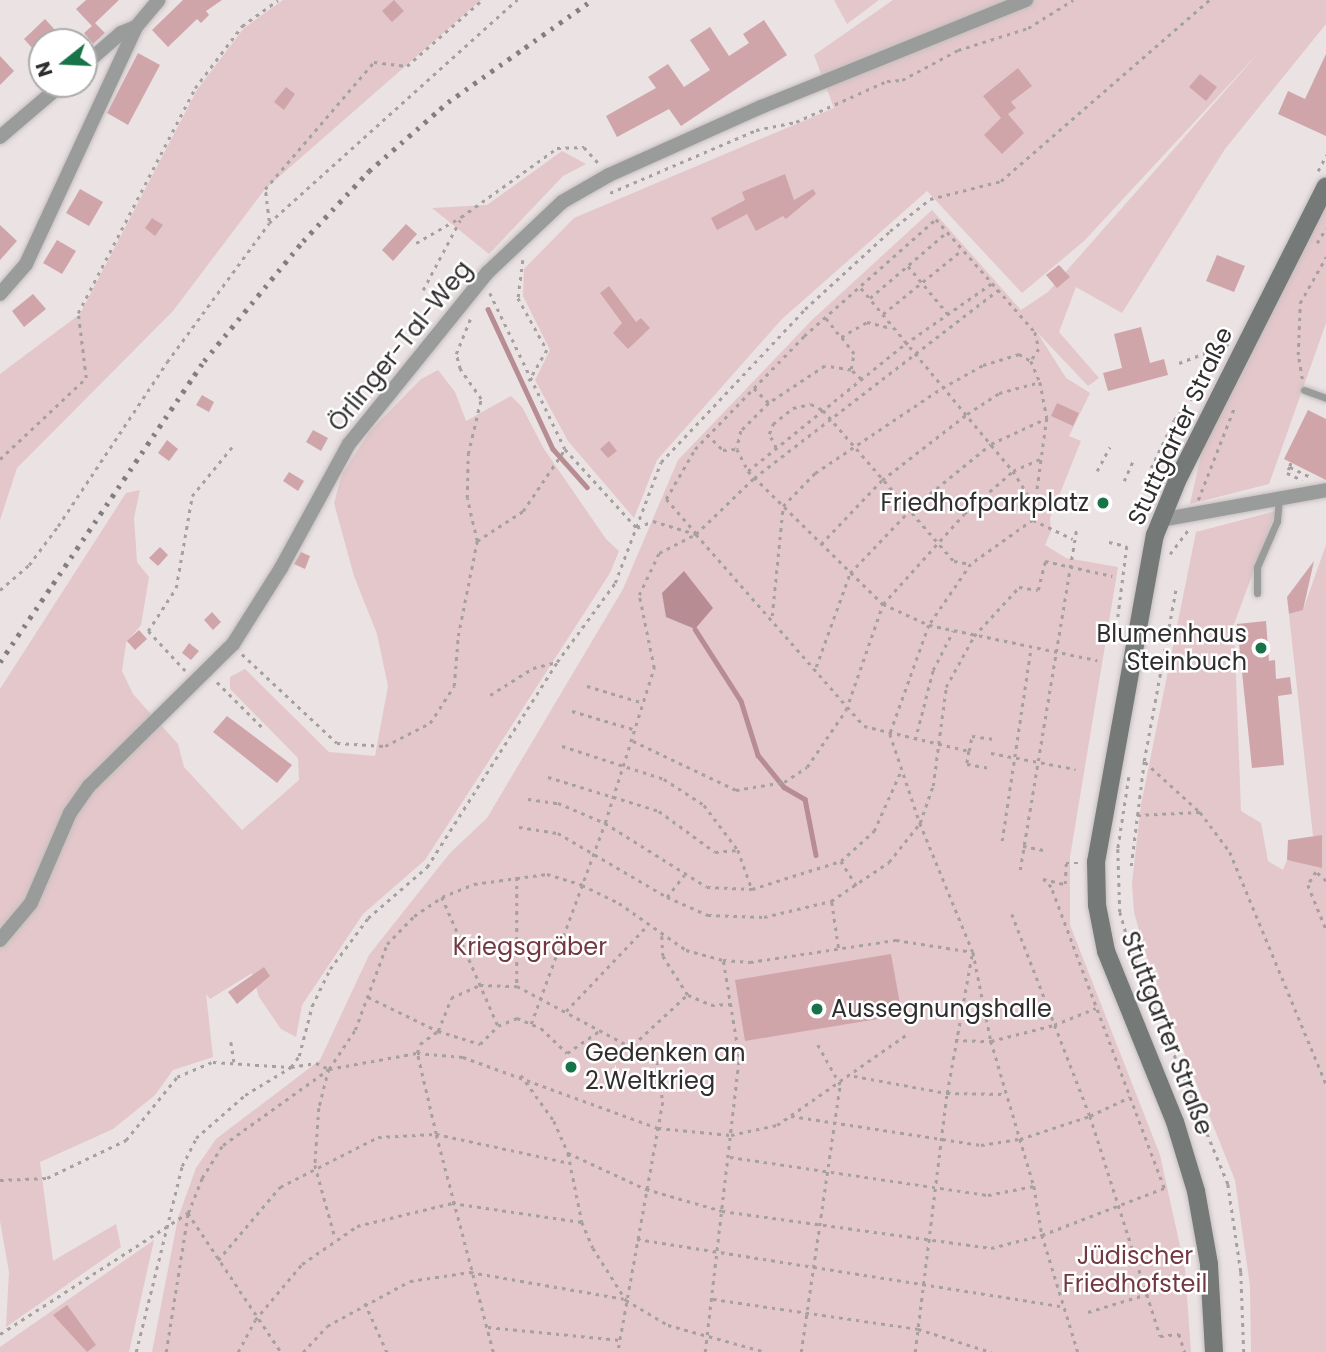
<!DOCTYPE html>
<html>
<head>
<meta charset="utf-8">
<style>
  body { margin:0 }
  #map { position:relative; width:1326px; height:1352px; overflow:hidden; background:#eae2e3; font-family:Poppins,sans-serif }
  div>[style] { position:absolute }
  .green>* { inset:0; background:#e3c7ca }
  .water>* { inset:0; background:#b78d93 }
  .stream>* { height:4.5px; margin:-2.25px; padding:0 2.25px; transform-origin:2.25px; border-radius:2.25px; background:#b78d93 }
  .building>* { inset:0; background:#d0a5aa }
  .path>* { height:2.5px; margin-top:-1.25px; transform-origin:0; background:repeating-linear-gradient(90deg,#a6a0a1 0 3.5px,transparent 0 8.5px) }
  .roads { filter:drop-shadow(0 0 2px #c5bebf) drop-shadow(0 0 2px #c5bebf) }
  .lane>* { height:7px; margin:-3.5px; padding:0 3.5px; transform-origin:3.5px; border-radius:3.5px; background:#999c9a }
  .street>* { height:14px; margin:-7px; padding:0 7px; transform-origin:7px; border-radius:7px; background:#999c9a }
  .secondary>* { height:18px; margin:-9px; padding:0 9px; transform-origin:9px; border-radius:9px; background:#757977 }
  .rail>* { height:4.5px; margin-top:-2.25px; transform-origin:0; background:repeating-linear-gradient(90deg,#827d7e 0 3.5px,transparent 0 10.5px) }
  .dots>* { width:19px; height:19px; translate:-50% -50%; box-sizing:border-box; border:4px solid #fff; border-radius:50% }
  span { translate:-50% -50%; white-space:nowrap; text-align:center; line-height:1.15; -webkit-text-stroke:5px #fff; paint-order:stroke }
  .street-label { font-size:24px; color:#302d2e }
  .poi-label { font-size:24px; color:#302d2e }
  .right { translate:-100% -50%; text-align:right }
  .left { translate:0 -50%; text-align:left }
  .park-label { font-size:24px; color:#733943 }
  .north { position:absolute; left:28px; top:28px; width:70px; height:70px; box-sizing:border-box; background:#fff; border:2px solid #acabab; border-radius:50%; rotate:252deg; font-size:19px; font-weight:700; line-height:28px; text-align:center; color:#302d2e }
  .north::after { content:''; display:block; margin:auto; width:24px; height:32px; background:#177449; clip-path:polygon(50% 0,100% 100%,50% 72%,0 100%) }
</style>
</head>
<body>
<div id="map">
  <div class="green">
    <i style="clip-path:polygon(283px 0,481px 0,265px 189px,173px 311px,17px 468px,0 520px,0 374px,80px 314px,197px 90px,244px 28px)"></i>
    <i style="clip-path:polygon(834px 0,879px 0,847px 24px)"></i>
    <i style="clip-path:polygon(893px 0,1326px 0,1326px 24px,1225px 149px,1122px 313px,1076px 287px,1059px 332px,1099px 378px,1088px 386px,1037px 332px,1066px 378px,1090px 393px,1069px 436px,1081px 441px,1050px 518px,1051px 531px,1045px 545px,1066px 558px,1118px 567px,1070px 857px,1070px 925px,1160px 1155px,1185px 1269px,1191px 1352px,152px 1352px,178px 1218px,196px 1168px,216px 1139px,320px 1060px,369px 955px,450px 853px,487px 818px,623px 589px,678px 460px,812px 320px,932px 210px,1021px 310px,1048px 292px,1262px 49px,1084px 241px,1022px 293px,927px 191px,782px 319px,657px 460px,634px 518px,568px 441px,535px 380px,550px 350px,523px 296px,524px 269px,574px 218px,834px 108px,814px 55px)"></i>
    <i style="clip-path:polygon(562px 151px,586px 164px,563px 176px,489px 254px,432px 208px,487px 205px)"></i>
    <i style="clip-path:polygon(1326px 196px,1326px 323px,1269px 484px,1190px 504px,1202px 450px)"></i>
    <i style="clip-path:polygon(438px 370px,455px 392px,466px 421px,511px 396px,522px 407px,544px 449px,606px 539px,619px 551px,610px 573px,425px 860px,363px 914px,302px 1005px,296px 1037px,281px 1029px,259px 997px,252px 973px,210px 999px,206px 994px,213px 1057px,173px 1070px,155px 1095px,113px 1129px,40px 1162px,53px 1261px,116px 1224px,121px 1247px,6px 1327px,9px 1272px,0 1221px,0 689px,126px 493px,140px 490px,134px 518px,137px 562px,149px 577px,141px 625px,126px 643px,122px 671px,133px 694px,178px 744px,184px 767px,242px 830px,299px 780px,298px 758px,230px 689px,230px 677px,245px 669px,329px 752px,375px 756px,388px 686px,377px 634px,354px 576px,334px 503px,342px 474px,370px 431px,421px 379px)"></i>
    <i style="clip-path:polygon(1276px 511px,1234px 624px,1241px 811px,1261px 823px,1268px 861px,1283px 870px,1287px 860px,1322px 867px,1322px 836px,1313px 836px,1289px 614px,1303px 610px,1326px 545px,1326px 1352px,1251px 1352px,1250px 1286px,1235px 1180px,1148px 963px,1134px 912px,1132px 883px,1141px 805px,1196px 532px)"></i>
    <i style="clip-path:polygon(154px 1240px,129px 1352px,0 1352px,0 1347px)"></i>
  </div>
  <div class="water">
    <i style="clip-path:polygon(684px 571px,713px 608px,695px 629px,666px 617px,662px 593px)"></i>
  </div>
  <div class="stream">
    <i style="left:488px;top:309px;width:154px;rotate:65.1deg"></i>
    <i style="left:553px;top:449px;width:51px;rotate:48.2deg"></i>
    <i style="left:695px;top:629px;width:85px;rotate:57.4deg"></i>
    <i style="left:741px;top:701px;width:57px;rotate:72.5deg"></i>
    <i style="left:758px;top:755px;width:41px;rotate:50.9deg"></i>
    <i style="left:784px;top:787px;width:24px;rotate:30deg"></i>
    <i style="left:805px;top:799px;width:57px;rotate:78.9deg"></i>
  </div>
  <div class="building">
    <i style="clip-path:polygon(86px 0,119px 0,95px 23px,105px 33px,93px 44px,84px 33px,92px 26px,76px 9px)"></i>
    <i style="clip-path:polygon(183px 0,222px 0,206px 11px,209px 15px,201px 23px,197px 19px,168px 47px,152px 30px)"></i>
    <i style="clip-path:polygon(394px 0,404px 11px,392px 22px,382px 11px)"></i>
    <i style="clip-path:polygon(45px 19px,66px 42px,42px 42px,42px 59px,24px 39px)"></i>
    <i style="clip-path:polygon(764px 20px,787px 55px,681px 126px,669px 109px,617px 137px,606px 116px,656px 88px,648px 77px,668px 64px,684px 87px,710px 70px,690px 40px,710px 27px,729px 56px,749px 43px,743px 34px)"></i>
    <i style="clip-path:polygon(138px 53px,160px 65px,128px 125px,107px 113px)"></i>
    <i style="clip-path:polygon(1326px 54px,1326px 136px,1278px 114px,1288px 91px,1305px 99px)"></i>
    <i style="clip-path:polygon(0 56px,14px 71px,0 85px)"></i>
    <i style="clip-path:polygon(1018px 68px,1032px 86px,1011px 102px,1016px 108px,1008px 114px,1024px 133px,1002px 154px,984px 135px,1001px 118px,983px 96px)"></i>
    <i style="clip-path:polygon(1200px 74px,1217px 87px,1206px 101px,1189px 87px)"></i>
    <i style="clip-path:polygon(286px 87px,295px 94px,284px 110px,274px 102px)"></i>
    <i style="clip-path:polygon(785px 174px,794px 200px,813px 189px,816px 194px,786px 219px,783px 216px,756px 231px,747px 214px,717px 230px,711px 218px,745px 200px,742px 192px)"></i>
    <i style="clip-path:polygon(80px 189px,103px 202px,89px 226px,66px 213px)"></i>
    <i style="clip-path:polygon(152px 218px,163px 225px,155px 236px,145px 228px)"></i>
    <i style="clip-path:polygon(406px 224px,417px 234px,393px 261px,382px 250px)"></i>
    <i style="clip-path:polygon(0 225px,17px 241px,0 260px)"></i>
    <i style="clip-path:polygon(57px 240px,76px 251px,62px 274px,43px 263px)"></i>
    <i style="clip-path:polygon(1217px 255px,1245px 266px,1234px 292px,1206px 281px)"></i>
    <i style="clip-path:polygon(1059px 265px,1070px 277px,1057px 288px,1046px 275px)"></i>
    <i style="clip-path:polygon(609px 286px,636px 322px,641px 318px,650px 328px,628px 349px,613px 333px,622px 323px,600px 293px)"></i>
    <i style="clip-path:polygon(33px 294px,46px 309px,24px 327px,12px 311px)"></i>
    <i style="clip-path:polygon(1141px 327px,1150px 363px,1164px 359px,1168px 375px,1108px 391px,1103px 373px,1122px 368px,1114px 334px)"></i>
    <i style="clip-path:polygon(202px 395px,214px 402px,209px 412px,196px 405px)"></i>
    <i style="clip-path:polygon(1057px 403px,1079px 413px,1073px 426px,1051px 416px)"></i>
    <i style="clip-path:polygon(1308px 410px,1326px 419px,1326px 480px,1284px 459px)"></i>
    <i style="clip-path:polygon(313px 430px,328px 438px,321px 451px,306px 442px)"></i>
    <i style="clip-path:polygon(167px 440px,178px 449px,169px 461px,158px 453px)"></i>
    <i style="clip-path:polygon(609px 441px,617px 451px,608px 458px,600px 449px)"></i>
    <i style="clip-path:polygon(289px 472px,304px 481px,298px 491px,283px 481px)"></i>
    <i style="clip-path:polygon(160px 547px,168px 555px,158px 566px,149px 558px)"></i>
    <i style="clip-path:polygon(301px 552px,310px 556px,305px 569px,294px 564px)"></i>
    <i style="clip-path:polygon(1314px 561px,1303px 610px,1289px 614px,1287px 597px)"></i>
    <i style="clip-path:polygon(212px 612px,221px 622px,213px 630px,204px 620px)"></i>
    <i style="clip-path:polygon(1266px 621px,1269px 661px,1275px 660px,1276px 679px,1290px 677px,1292px 694px,1278px 696px,1284px 765px,1252px 768px,1237px 624px)"></i>
    <i style="clip-path:polygon(139px 630px,147px 639px,135px 650px,127px 641px)"></i>
    <i style="clip-path:polygon(189px 643px,199px 651px,191px 660px,182px 653px)"></i>
    <i style="clip-path:polygon(227px 716px,292px 765px,277px 783px,213px 732px)"></i>
    <i style="clip-path:polygon(1322px 835px,1322px 868px,1287px 860px,1288px 840px)"></i>
    <i style="clip-path:polygon(891px 954px,902px 1015px,745px 1041px,735px 980px)"></i>
    <i style="clip-path:polygon(264px 967px,270px 976px,237px 1004px,228px 992px)"></i>
    <i style="clip-path:polygon(67px 1305px,96px 1345px,87px 1352px,53px 1315px)"></i>
  </div>
  <div class="path">
    <i style="left:1318px;top:171px;width:18px;rotate:-63deg"></i>
    <i style="left:610px;top:193px;width:159px;rotate:-23.3deg"></i>
    <i style="left:756px;top:130px;width:41px;rotate:-11.3deg"></i>
    <i style="left:796px;top:122px;width:100px;rotate:-24.3deg"></i>
    <i style="left:887px;top:81px;width:15px;rotate:-4deg"></i>
    <i style="left:902px;top:80px;width:64px;rotate:-28.2deg"></i>
    <i style="left:958px;top:50px;width:73px;rotate:-17.4deg"></i>
    <i style="left:1028px;top:28px;width:53px;rotate:-31.9deg"></i>
    <i style="left:269px;top:221px;width:32px;rotate:-97deg"></i>
    <i style="left:265px;top:189px;width:167px;rotate:-49.4deg"></i>
    <i style="left:374px;top:62px;width:33px;rotate:7deg"></i>
    <i style="left:407px;top:66px;width:100px;rotate:-41.3deg"></i>
    <i style="left:416px;top:243px;width:52px;rotate:-30deg"></i>
    <i style="left:461px;top:217px;width:118px;rotate:-35.7deg"></i>
    <i style="left:557px;top:148px;width:27px;rotate:-2deg"></i>
    <i style="left:584px;top:147px;width:24px;rotate:48deg"></i>
    <i style="left:1317px;top:243px;width:17px;rotate:-59deg"></i>
    <i style="left:523px;top:260px;width:38px;rotate:97deg"></i>
    <i style="left:518px;top:298px;width:60px;rotate:60.9deg"></i>
    <i style="left:547px;top:350px;width:36px;rotate:120deg"></i>
    <i style="left:908px;top:266px;width:62px;rotate:50.2deg"></i>
    <i style="left:861px;top:288px;width:238px;rotate:50.3deg"></i>
    <i style="left:1013px;top:471px;width:38px;rotate:58deg"></i>
    <i style="left:423px;top:290px;width:79px;rotate:-62.1deg"></i>
    <i style="left:490px;top:293px;width:173px;rotate:64.3deg"></i>
    <i style="left:565px;top:449px;width:107px;rotate:47.7deg"></i>
    <i style="left:870px;top:298px;width:101px;rotate:-40.6deg"></i>
    <i style="left:883px;top:314px;width:102px;rotate:-39deg"></i>
    <i style="left:826px;top:318px;width:24px;rotate:52deg"></i>
    <i style="left:1179px;top:363px;width:53px;rotate:-21.2deg"></i>
    <i style="left:851px;top:369px;width:15px;rotate:-79deg"></i>
    <i style="left:854px;top:354px;width:21px;rotate:-127deg"></i>
    <i style="left:841px;top:337px;width:30px;rotate:-30deg"></i>
    <i style="left:867px;top:322px;width:25px;rotate:14deg"></i>
    <i style="left:861px;top:379px;width:13px;rotate:-138deg"></i>
    <i style="left:851px;top:370px;width:26px;rotate:-171deg"></i>
    <i style="left:825px;top:366px;width:67px;rotate:146.5deg"></i>
    <i style="left:769px;top:403px;width:40px;rotate:135deg"></i>
    <i style="left:741px;top:431px;width:18px;rotate:103deg"></i>
    <i style="left:737px;top:449px;width:25px;rotate:63deg"></i>
    <i style="left:748px;top:471px;width:190px;rotate:44.6deg"></i>
    <i style="left:883px;top:604px;width:51px;rotate:24.5deg"></i>
    <i style="left:929px;top:625px;width:172px;rotate:11.8deg"></i>
    <i style="left:1302px;top:379px;width:24px;rotate:-99deg"></i>
    <i style="left:1298px;top:355px;width:52px;rotate:-87.8deg"></i>
    <i style="left:1300px;top:303px;width:53px;rotate:-60.5deg"></i>
    <i style="left:754px;top:388px;width:21px;rotate:45deg"></i>
    <i style="left:707px;top:434px;width:23px;rotate:45deg"></i>
    <i style="left:723px;top:450px;width:14px;rotate:-4deg"></i>
    <i style="left:776px;top:448px;width:16px;rotate:-117deg"></i>
    <i style="left:769px;top:434px;width:11px;rotate:-68deg"></i>
    <i style="left:773px;top:424px;width:26px;rotate:-39deg"></i>
    <i style="left:793px;top:408px;width:18px;rotate:-13deg"></i>
    <i style="left:811px;top:404px;width:13px;rotate:27deg"></i>
    <i style="left:823px;top:410px;width:200px;rotate:49.1deg"></i>
    <i style="left:954px;top:561px;width:17px;rotate:10deg"></i>
    <i style="left:0;top:459px;width:118px;rotate:-43.3deg"></i>
    <i style="left:86px;top:378px;width:65px;rotate:-97deg"></i>
    <i style="left:78px;top:313px;width:254px;rotate:-62.5deg"></i>
    <i style="left:195px;top:88px;width:78px;rotate:-52.8deg"></i>
    <i style="left:242px;top:26px;width:44px;rotate:-35.8deg"></i>
    <i style="left:1291px;top:463px;width:4px;rotate:104deg"></i>
    <i style="left:1290px;top:467px;width:25px;rotate:26deg"></i>
    <i style="left:1290px;top:467px;width:7px;rotate:117deg"></i>
    <i style="left:1287px;top:473px;width:17px;rotate:25deg"></i>
    <i style="left:1151px;top:468px;width:53px;rotate:-64.4deg"></i>
    <i style="left:1174px;top:420px;width:61px;rotate:-51.6deg"></i>
    <i style="left:748px;top:471px;width:202px;rotate:-39deg"></i>
    <i style="left:905px;top:344px;width:106px;rotate:-35deg"></i>
    <i style="left:1097px;top:471px;width:27px;rotate:-62deg"></i>
    <i style="left:1124px;top:481px;width:24px;rotate:-66deg"></i>
    <i style="left:1198px;top:500px;width:99px;rotate:-68.6deg"></i>
    <i style="left:1033px;top:520px;width:76px;rotate:144.6deg"></i>
    <i style="left:971px;top:564px;width:74px;rotate:124.5deg"></i>
    <i style="left:929px;top:625px;width:116px;rotate:109.7deg"></i>
    <i style="left:890px;top:734px;width:94px;rotate:71.4deg"></i>
    <i style="left:920px;top:823px;width:139px;rotate:67.7deg"></i>
    <i style="left:973px;top:952px;width:91px;rotate:78.6deg"></i>
    <i style="left:991px;top:1041px;width:151px;rotate:73.5deg"></i>
    <i style="left:1034px;top:1186px;width:50px;rotate:80.7deg"></i>
    <i style="left:1042px;top:1235px;width:122px;rotate:72.9deg"></i>
    <i style="left:1033px;top:520px;width:44px;rotate:25.4deg"></i>
    <i style="left:637px;top:528px;width:17px;rotate:-24deg"></i>
    <i style="left:653px;top:521px;width:45px;rotate:16.8deg"></i>
    <i style="left:696px;top:534px;width:255px;rotate:48.8deg"></i>
    <i style="left:864px;top:726px;width:108px;rotate:13.4deg"></i>
    <i style="left:969px;top:751px;width:13px;rotate:99deg"></i>
    <i style="left:967px;top:764px;width:22px;rotate:10deg"></i>
    <i style="left:696px;top:534px;width:46px;rotate:-130.6deg"></i>
    <i style="left:666px;top:499px;width:58px;rotate:-59.9deg"></i>
    <i style="left:695px;top:449px;width:157px;rotate:-46deg"></i>
    <i style="left:804px;top:336px;width:176px;rotate:-41.6deg"></i>
    <i style="left:936px;top:219px;width:150px;rotate:48.8deg"></i>
    <i style="left:1035px;top:332px;width:17px;rotate:77deg"></i>
    <i style="left:1039px;top:349px;width:14px;rotate:124deg"></i>
    <i style="left:477px;top:541px;width:55px;rotate:-33.1deg"></i>
    <i style="left:523px;top:511px;width:75px;rotate:-55.9deg"></i>
    <i style="left:1109px;top:542px;width:18px;rotate:13deg"></i>
    <i style="left:1127px;top:546px;width:72px;rotate:97.2deg"></i>
    <i style="left:821px;top:544px;width:88px;rotate:-46.4deg"></i>
    <i style="left:882px;top:480px;width:108px;rotate:-37.8deg"></i>
    <i style="left:967px;top:414px;width:38px;rotate:-33deg"></i>
    <i style="left:999px;top:393px;width:42px;rotate:-15deg"></i>
    <i style="left:1170px;top:554px;width:30px;rotate:-53deg"></i>
    <i style="left:0;top:590px;width:38px;rotate:-41deg"></i>
    <i style="left:29px;top:565px;width:49px;rotate:-53.4deg"></i>
    <i style="left:58px;top:526px;width:197px;rotate:-56.4deg"></i>
    <i style="left:167px;top:362px;width:172px;rotate:-53.7deg"></i>
    <i style="left:269px;top:223px;width:334px;rotate:-42deg"></i>
    <i style="left:772px;top:616px;width:111px;rotate:-84.3deg"></i>
    <i style="left:783px;top:506px;width:46px;rotate:-45.9deg"></i>
    <i style="left:815px;top:473px;width:153px;rotate:-33.8deg"></i>
    <i style="left:942px;top:388px;width:47px;rotate:-29.3deg"></i>
    <i style="left:983px;top:365px;width:38px;rotate:-17deg"></i>
    <i style="left:1019px;top:354px;width:14px;rotate:30deg"></i>
    <i style="left:1031px;top:361px;width:23px;rotate:67deg"></i>
    <i style="left:1040px;top:382px;width:37px;rotate:79deg"></i>
    <i style="left:1047px;top:418px;width:103px;rotate:97.8deg"></i>
    <i style="left:242px;top:654px;width:130px;rotate:43.1deg"></i>
    <i style="left:337px;top:743px;width:48px;rotate:3.6deg"></i>
    <i style="left:385px;top:746px;width:51px;rotate:-27.1deg"></i>
    <i style="left:430px;top:723px;width:44px;rotate:-57deg"></i>
    <i style="left:454px;top:686px;width:50px;rotate:-85.4deg"></i>
    <i style="left:458px;top:636px;width:97px;rotate:-78.7deg"></i>
    <i style="left:477px;top:541px;width:44px;rotate:-103.1deg"></i>
    <i style="left:467px;top:498px;width:44px;rotate:-88.7deg"></i>
    <i style="left:468px;top:454px;width:57px;rotate:-76.7deg"></i>
    <i style="left:481px;top:399px;width:37px;rotate:-125deg"></i>
    <i style="left:460px;top:369px;width:16px;rotate:-105deg"></i>
    <i style="left:456px;top:354px;width:38px;rotate:-68deg"></i>
    <i style="left:816px;top:667px;width:100px;rotate:-70.1deg"></i>
    <i style="left:850px;top:573px;width:87px;rotate:-46.4deg"></i>
    <i style="left:910px;top:510px;width:104px;rotate:-39.2deg"></i>
    <i style="left:991px;top:444px;width:62px;rotate:-24.9deg"></i>
    <i style="left:185px;top:671px;width:54px;rotate:-132.8deg"></i>
    <i style="left:148px;top:631px;width:51px;rotate:-56.9deg"></i>
    <i style="left:176px;top:588px;width:93px;rotate:-80.1deg"></i>
    <i style="left:192px;top:496px;width:63px;rotate:-50.8deg"></i>
    <i style="left:217px;top:682px;width:66px;rotate:45deg"></i>
    <i style="left:587px;top:686px;width:59px;rotate:16.6deg"></i>
    <i style="left:490px;top:695px;width:51px;rotate:-32.1deg"></i>
    <i style="left:533px;top:668px;width:25px;rotate:-14deg"></i>
    <i style="left:572px;top:711px;width:67px;rotate:16.5deg"></i>
    <i style="left:915px;top:740px;width:72px;rotate:-75.6deg"></i>
    <i style="left:933px;top:670px;width:44px;rotate:-62.9deg"></i>
    <i style="left:633px;top:741px;width:114px;rotate:25.4deg"></i>
    <i style="left:736px;top:790px;width:49px;rotate:-9.5deg"></i>
    <i style="left:784px;top:782px;width:27px;rotate:-33deg"></i>
    <i style="left:807px;top:767px;width:69px;rotate:-55.6deg"></i>
    <i style="left:846px;top:710px;width:112px;rotate:-70.8deg"></i>
    <i style="left:883px;top:604px;width:121px;rotate:-48deg"></i>
    <i style="left:964px;top:514px;width:65px;rotate:-41.3deg"></i>
    <i style="left:1013px;top:471px;width:30px;rotate:-24deg"></i>
    <i style="left:562px;top:746px;width:107px;rotate:17.9deg"></i>
    <i style="left:664px;top:779px;width:48px;rotate:33deg"></i>
    <i style="left:704px;top:805px;width:56px;rotate:52.9deg"></i>
    <i style="left:738px;top:850px;width:41px;rotate:70.3deg"></i>
    <i style="left:969px;top:751px;width:15px;rotate:-79deg"></i>
    <i style="left:972px;top:736px;width:22px;rotate:8deg"></i>
    <i style="left:991px;top:753px;width:86px;rotate:10.8deg"></i>
    <i style="left:1145px;top:762px;width:74px;rotate:42.3deg"></i>
    <i style="left:548px;top:777px;width:116px;rotate:17deg"></i>
    <i style="left:659px;top:811px;width:69px;rotate:36.2deg"></i>
    <i style="left:715px;top:852px;width:23px;rotate:-5deg"></i>
    <i style="left:1129px;top:777px;width:73px;rotate:98.7deg"></i>
    <i style="left:1118px;top:849px;width:63px;rotate:88.2deg"></i>
    <i style="left:1120px;top:912px;width:43px;rotate:73.7deg"></i>
    <i style="left:1132px;top:953px;width:250px;rotate:67.4deg"></i>
    <i style="left:1228px;top:1184px;width:89px;rotate:81.6deg"></i>
    <i style="left:1241px;top:1272px;width:80px;rotate:87.9deg"></i>
    <i style="left:528px;top:799px;width:30px;rotate:8deg"></i>
    <i style="left:558px;top:803px;width:51px;rotate:23.1deg"></i>
    <i style="left:605px;top:823px;width:120px;rotate:32.1deg"></i>
    <i style="left:707px;top:887px;width:45px;rotate:2.5deg"></i>
    <i style="left:752px;top:889px;width:93px;rotate:-17.5deg"></i>
    <i style="left:841px;top:861px;width:45px;rotate:-42.3deg"></i>
    <i style="left:874px;top:831px;width:66px;rotate:-65.8deg"></i>
    <i style="left:1137px;top:815px;width:63px;rotate:-2.7deg"></i>
    <i style="left:1200px;top:812px;width:50px;rotate:53.1deg"></i>
    <i style="left:1230px;top:852px;width:251px;rotate:67.5deg"></i>
    <i style="left:519px;top:827px;width:39px;rotate:9deg"></i>
    <i style="left:558px;top:833px;width:126px;rotate:30.4deg"></i>
    <i style="left:667px;top:897px;width:45px;rotate:23.7deg"></i>
    <i style="left:708px;top:915px;width:56px;rotate:2deg"></i>
    <i style="left:764px;top:917px;width:69px;rotate:-13.4deg"></i>
    <i style="left:831px;top:901px;width:70px;rotate:-33.9deg"></i>
    <i style="left:889px;top:862px;width:50px;rotate:-51.5deg"></i>
    <i style="left:920px;top:823px;width:39px;rotate:-71deg"></i>
    <i style="left:933px;top:786px;width:100px;rotate:-82.5deg"></i>
    <i style="left:946px;top:687px;width:58px;rotate:-61.2deg"></i>
    <i style="left:974px;top:636px;width:67px;rotate:-47.4deg"></i>
    <i style="left:1019px;top:587px;width:19px;rotate:9deg"></i>
    <i style="left:1038px;top:590px;width:30px;rotate:-76deg"></i>
    <i style="left:1045px;top:561px;width:69px;rotate:12.6deg"></i>
    <i style="left:1002px;top:841px;width:195px;rotate:-81.5deg"></i>
    <i style="left:1023px;top:846px;width:21px;rotate:11deg"></i>
    <i style="left:841px;top:861px;width:31px;rotate:58deg"></i>
    <i style="left:1131px;top:866px;width:106px;rotate:-82.9deg"></i>
    <i style="left:1144px;top:761px;width:175px;rotate:-79.5deg"></i>
    <i style="left:1020px;top:870px;width:345px;rotate:-80.6deg"></i>
    <i style="left:517px;top:877px;width:109px;rotate:90deg"></i>
    <i style="left:1043px;top:879px;width:23px;rotate:13deg"></i>
    <i style="left:1065px;top:884px;width:21px;rotate:-87deg"></i>
    <i style="left:1066px;top:863px;width:13px"></i>
    <i style="left:1326px;top:881px;width:13px;rotate:-138deg"></i>
    <i style="left:1316px;top:872px;width:15px;rotate:122deg"></i>
    <i style="left:1308px;top:885px;width:48px;rotate:67.8deg"></i>
    <i style="left:442px;top:897px;width:141px;rotate:66.5deg"></i>
    <i style="left:667px;top:897px;width:28px;rotate:-52deg"></i>
    <i style="left:832px;top:902px;width:49px;rotate:81.7deg"></i>
    <i style="left:1012px;top:914px;width:217px;rotate:68.9deg"></i>
    <i style="left:1090px;top:1116px;width:231px;rotate:72.3deg"></i>
    <i style="left:1160px;top:1336px;width:19px;rotate:-6deg"></i>
    <i style="left:1179px;top:1334px;width:19px;rotate:72deg"></i>
    <i style="left:662px;top:936px;width:20px;rotate:87deg"></i>
    <i style="left:663px;top:956px;width:46px;rotate:57.3deg"></i>
    <i style="left:688px;top:995px;width:25px;rotate:23deg"></i>
    <i style="left:711px;top:1005px;width:20px;rotate:-3deg"></i>
    <i style="left:368px;top:997px;width:78px;rotate:25.9deg"></i>
    <i style="left:438px;top:1031px;width:35px;rotate:-68deg"></i>
    <i style="left:451px;top:998px;width:32px;rotate:-24deg"></i>
    <i style="left:480px;top:985px;width:37px;rotate:2deg"></i>
    <i style="left:517px;top:986px;width:159px;rotate:28.2deg"></i>
    <i style="left:657px;top:1061px;width:41px;rotate:81.7deg"></i>
    <i style="left:663px;top:1102px;width:254px;rotate:100.2deg"></i>
    <i style="left:566px;top:1011px;width:119px;rotate:-46.4deg"></i>
    <i style="left:531px;top:1024px;width:214px;rotate:-69.8deg"></i>
    <i style="left:605px;top:823px;width:163px;rotate:-72.5deg"></i>
    <i style="left:654px;top:668px;width:75px;rotate:-101.6deg"></i>
    <i style="left:639px;top:595px;width:47px;rotate:-64.5deg"></i>
    <i style="left:659px;top:553px;width:42px;rotate:-27.2deg"></i>
    <i style="left:696px;top:534px;width:81px;rotate:-44deg"></i>
    <i style="left:754px;top:478px;width:308px;rotate:-37.6deg"></i>
    <i style="left:955px;top:1040px;width:36px;rotate:2deg"></i>
    <i style="left:991px;top:1041px;width:65px;rotate:-14.3deg"></i>
    <i style="left:1054px;top:1025px;width:45px;rotate:-22deg"></i>
    <i style="left:231px;top:1042px;width:20px;rotate:81deg"></i>
    <i style="left:633px;top:1045px;width:74px;rotate:-42.8deg"></i>
    <i style="left:329px;top:1069px;width:40px;rotate:104.4deg"></i>
    <i style="left:319px;top:1108px;width:57px;rotate:94deg"></i>
    <i style="left:315px;top:1165px;width:75px;rotate:74.5deg"></i>
    <i style="left:521px;top:1075px;width:57px;rotate:54.3deg"></i>
    <i style="left:554px;top:1121px;width:35px;rotate:66deg"></i>
    <i style="left:568px;top:1153px;width:70px;rotate:78.5deg"></i>
    <i style="left:582px;top:1222px;width:28px;rotate:67deg"></i>
    <i style="left:593px;top:1248px;width:62px;rotate:57.6deg"></i>
    <i style="left:626px;top:1300px;width:49px;rotate:30.8deg"></i>
    <i style="left:668px;top:1325px;width:102px;rotate:15.4deg"></i>
    <i style="left:854px;top:1076px;width:95px;rotate:10.4deg"></i>
    <i style="left:947px;top:1093px;width:59px;rotate:1deg"></i>
    <i style="left:791px;top:1116px;width:192px;rotate:8.7deg"></i>
    <i style="left:981px;top:1145px;width:39px;rotate:-9deg"></i>
    <i style="left:1020px;top:1139px;width:74px;rotate:-18.2deg"></i>
    <i style="left:1090px;top:1116px;width:44px;rotate:-25.4deg"></i>
    <i style="left:568px;top:1153px;width:86px;rotate:24.8deg"></i>
    <i style="left:646px;top:1189px;width:79px;rotate:16.1deg"></i>
    <i style="left:722px;top:1211px;width:272px;rotate:7.8deg"></i>
    <i style="left:991px;top:1248px;width:53px;rotate:-14.3deg"></i>
    <i style="left:1042px;top:1235px;width:131px;rotate:-21.1deg"></i>
    <i style="left:1164px;top:1188px;width:322px;rotate:-110.6deg"></i>
    <i style="left:1051px;top:887px;width:11px;rotate:-135deg"></i>
    <i style="left:730px;top:1157px;width:261px;rotate:8.4deg"></i>
    <i style="left:988px;top:1195px;width:47px;rotate:-11.1deg"></i>
    <i style="left:0;top:1180px;width:47px;rotate:-2.4deg"></i>
    <i style="left:47px;top:1178px;width:88px;rotate:-25.7deg"></i>
    <i style="left:126px;top:1140px;width:81px;rotate:-51deg"></i>
    <i style="left:177px;top:1077px;width:39px;rotate:-23deg"></i>
    <i style="left:213px;top:1062px;width:78px;rotate:3.7deg"></i>
    <i style="left:291px;top:1067px;width:25px;rotate:-9deg"></i>
    <i style="left:316px;top:1063px;width:14px;rotate:25deg"></i>
    <i style="left:329px;top:1069px;width:89px;rotate:-10.3deg"></i>
    <i style="left:417px;top:1053px;width:46px;rotate:5deg"></i>
    <i style="left:463px;top:1057px;width:208px;rotate:20deg"></i>
    <i style="left:658px;top:1128px;width:73px;rotate:5.5deg"></i>
    <i style="left:731px;top:1135px;width:47px;rotate:-12.3deg"></i>
    <i style="left:777px;top:1125px;width:161px;rotate:-34.9deg"></i>
    <i style="left:637px;top:1239px;width:429px;rotate:9deg"></i>
    <i style="left:218px;top:1260px;width:96px;rotate:-49.7deg"></i>
    <i style="left:280px;top:1187px;width:110px;rotate:-27deg"></i>
    <i style="left:378px;top:1137px;width:58px;rotate:-3deg"></i>
    <i style="left:436px;top:1134px;width:137px;rotate:12.2deg"></i>
    <i style="left:713px;top:1299px;width:207px;rotate:8.3deg"></i>
    <i style="left:918px;top:1329px;width:77px;rotate:17.5deg"></i>
    <i style="left:365px;top:1303px;width:54px;rotate:65.8deg"></i>
    <i style="left:1088px;top:1312px;width:96px;rotate:-16.9deg"></i>
    <i style="left:488px;top:1327px;width:133px;rotate:5.6deg"></i>
    <i style="left:0;top:1334px;width:224px;rotate:-32.8deg"></i>
    <i style="left:188px;top:1213px;width:167px;rotate:56.2deg"></i>
    <i style="left:136px;top:1352px;width:192px;rotate:-76.1deg"></i>
    <i style="left:182px;top:1166px;width:31px;rotate:-63deg"></i>
    <i style="left:196px;top:1138px;width:65px;rotate:-41.3deg"></i>
    <i style="left:245px;top:1095px;width:54px;rotate:-31.3deg"></i>
    <i style="left:291px;top:1067px;width:14px;rotate:-54deg"></i>
    <i style="left:299px;top:1056px;width:52px;rotate:-75.4deg"></i>
    <i style="left:312px;top:1006px;width:41px;rotate:-64.1deg"></i>
    <i style="left:330px;top:969px;width:64px;rotate:-53.3deg"></i>
    <i style="left:368px;top:918px;width:78px;rotate:-40.8deg"></i>
    <i style="left:427px;top:867px;width:243px;rotate:-57.6deg"></i>
    <i style="left:557px;top:662px;width:98px;rotate:-53.7deg"></i>
    <i style="left:615px;top:583px;width:129px;rotate:-69.2deg"></i>
    <i style="left:661px;top:462px;width:210px;rotate:-46.7deg"></i>
    <i style="left:805px;top:309px;width:115px;rotate:-42.5deg"></i>
    <i style="left:890px;top:231px;width:51px;rotate:-38.7deg"></i>
    <i style="left:930px;top:199px;width:73px;rotate:-14.2deg"></i>
    <i style="left:1001px;top:181px;width:276px;rotate:-41deg"></i>
    <i style="left:166px;top:1352px;width:141px;rotate:-81deg"></i>
    <i style="left:188px;top:1213px;width:38px;rotate:-68deg"></i>
    <i style="left:202px;top:1178px;width:39px;rotate:-58deg"></i>
    <i style="left:223px;top:1145px;width:130px;rotate:-35.6deg"></i>
    <i style="left:329px;top:1069px;width:47px;rotate:-56.3deg"></i>
    <i style="left:355px;top:1030px;width:92px;rotate:-69.6deg"></i>
    <i style="left:387px;top:944px;width:39px;rotate:-46deg"></i>
    <i style="left:414px;top:916px;width:34px;rotate:-34deg"></i>
    <i style="left:442px;top:897px;width:35px;rotate:-22deg"></i>
    <i style="left:474px;top:884px;width:74px;rotate:-7.8deg"></i>
    <i style="left:547px;top:874px;width:37px;rotate:17deg"></i>
    <i style="left:582px;top:885px;width:41px;rotate:25.9deg"></i>
    <i style="left:619px;top:903px;width:82px;rotate:35deg"></i>
    <i style="left:686px;top:950px;width:38px;rotate:15deg"></i>
    <i style="left:723px;top:960px;width:27px;rotate:4deg"></i>
    <i style="left:750px;top:962px;width:148px;rotate:-8.6deg"></i>
    <i style="left:896px;top:940px;width:78px;rotate:8.9deg"></i>
    <i style="left:238px;top:1352px;width:36px;rotate:-62deg"></i>
    <i style="left:255px;top:1320px;width:73px;rotate:-50deg"></i>
    <i style="left:302px;top:1264px;width:67px;rotate:-34.6deg"></i>
    <i style="left:357px;top:1226px;width:98px;rotate:-13.6deg"></i>
    <i style="left:452px;top:1203px;width:131px;rotate:8.3deg"></i>
    <i style="left:303px;top:1352px;width:35px;rotate:-47deg"></i>
    <i style="left:327px;top:1326px;width:94px;rotate:-28.5deg"></i>
    <i style="left:410px;top:1281px;width:61px;rotate:-8.5deg"></i>
    <i style="left:470px;top:1272px;width:156px;rotate:9.9deg"></i>
    <i style="left:493px;top:1352px;width:225px;rotate:-104.7deg"></i>
    <i style="left:436px;top:1134px;width:83px;rotate:-103.2deg"></i>
    <i style="left:417px;top:1053px;width:9px;rotate:-72deg"></i>
    <i style="left:420px;top:1044px;width:22px;rotate:-36deg"></i>
    <i style="left:438px;top:1031px;width:44px;rotate:17.2deg"></i>
    <i style="left:480px;top:1044px;width:25px;rotate:-45deg"></i>
    <i style="left:498px;top:1026px;width:21px;rotate:-23deg"></i>
    <i style="left:517px;top:1018px;width:26px;rotate:23deg"></i>
    <i style="left:541px;top:1028px;width:36px;rotate:44deg"></i>
    <i style="left:567px;top:1053px;width:42px;rotate:-34.4deg"></i>
    <i style="left:705px;top:1352px;width:297px;rotate:-83.4deg"></i>
    <i style="left:739px;top:1057px;width:98px;rotate:-99.4deg"></i>
    <i style="left:801px;top:1352px;width:270px;rotate:-81.7deg"></i>
    <i style="left:840px;top:1085px;width:47px;rotate:-119.3deg"></i>
    <i style="left:915px;top:1352px;width:261px;rotate:-83deg"></i>
    <i style="left:947px;top:1093px;width:141px;rotate:-79.8deg"></i>
  </div>
  <div class="roads">
    <div class="lane">
      <i style="left:1304px;top:390px;width:23px;rotate:20deg"></i>
      <i style="left:1257px;top:593px;width:26px;rotate:-90deg"></i>
      <i style="left:1257px;top:567px;width:50px;rotate:-66.5deg"></i>
      <i style="left:1277px;top:521px;width:22px;rotate:-85deg"></i>
    </div>
    <div class="street">
      <i style="left:84px;top:65px;width:49px;rotate:-40.9deg"></i>
      <i style="left:121px;top:33px;width:16px;rotate:-22deg"></i>
      <i style="left:0;top:137px;width:82px;rotate:-40.5deg"></i>
      <i style="left:0;top:294px;width:40px;rotate:-49deg"></i>
      <i style="left:26px;top:264px;width:261px;rotate:-65.1deg"></i>
      <i style="left:136px;top:27px;width:35px;rotate:-50deg"></i>
      <i style="left:1160px;top:520px;width:169px;rotate:-10.2deg"></i>
      <i style="left:0;top:940px;width:48px;rotate:-50deg"></i>
      <i style="left:31px;top:903px;width:98px;rotate:-66.6deg"></i>
      <i style="left:70px;top:813px;width:33px;rotate:-55deg"></i>
      <i style="left:89px;top:786px;width:202px;rotate:-44.6deg"></i>
      <i style="left:233px;top:644px;width:90px;rotate:-57.7deg"></i>
      <i style="left:281px;top:568px;width:141px;rotate:-61.3deg"></i>
      <i style="left:349px;top:444px;width:220px;rotate:-51.1deg"></i>
      <i style="left:487px;top:273px;width:103px;rotate:-43.4deg"></i>
      <i style="left:562px;top:202px;width:54px;rotate:-29.9deg"></i>
      <i style="left:609px;top:175px;width:167px;rotate:-24.1deg"></i>
      <i style="left:761px;top:107px;width:286px;rotate:-22deg"></i>
    </div>
    <div class="secondary">
      <i style="left:1214px;top:1352px;width:88px;rotate:-93.3deg"></i>
      <i style="left:1209px;top:1264px;width:74px;rotate:-100.1deg"></i>
      <i style="left:1196px;top:1191px;width:72px;rotate:-106.9deg"></i>
      <i style="left:1175px;top:1122px;width:184px;rotate:-112deg"></i>
      <i style="left:1106px;top:951px;width:47px;rotate:-101.1deg"></i>
      <i style="left:1097px;top:905px;width:43px;rotate:-91.3deg"></i>
      <i style="left:1096px;top:862px;width:332px;rotate:-79.8deg"></i>
      <i style="left:1155px;top:535px;width:58px;rotate:-67.8deg"></i>
      <i style="left:1177px;top:481px;width:330px;rotate:-63.2deg"></i>
    </div>
  </div>
  <div class="rail">
    <i style="left:0;top:662px;width:364px;rotate:-55.9deg"></i>
    <i style="left:204px;top:361px;width:156px;rotate:-50.5deg"></i>
    <i style="left:303px;top:241px;width:96px;rotate:-46.7deg"></i>
    <i style="left:369px;top:171px;width:105px;rotate:-41.1deg"></i>
    <i style="left:448px;top:102px;width:176px;rotate:-35.3deg"></i>
  </div>
  <div class="dots">
    <i style="left:1103px;top:503px;background:#177449"></i>
    <i style="left:1261px;top:648px;background:#177449"></i>
    <i style="left:817px;top:1009px;background:#177449"></i>
    <i style="left:571px;top:1067px;background:#177449"></i>
  </div>
  <div class="street-label">
    <span style="left:400px;top:346px;rotate:-51deg">Örlinger-Tal-Weg</span>
    <span style="left:1180px;top:426px;rotate:-65deg">Stuttgarter Straße</span>
    <span style="left:1167px;top:1033px;rotate:69deg">Stuttgarter Straße</span>
  </div>
  <div class="poi-label">
    <span class="right" style="left:1089px;top:503px">Friedhofparkplatz</span>
    <span class="right" style="left:1247px;top:648px">Blumenhaus<br>Steinbuch</span>
    <span class="left" style="left:831px;top:1009px">Aussegnungshalle</span>
    <span class="left" style="left:585px;top:1067px">Gedenken an<br>2.Weltkrieg</span>
  </div>
  <div class="park-label">
    <span style="left:530px;top:947px">Kriegsgräber</span>
    <span style="left:1135px;top:1270px">Jüdischer<br>Friedhofsteil</span>
  </div>
  <div class="north">N</div>
</div>
</body>
</html>
